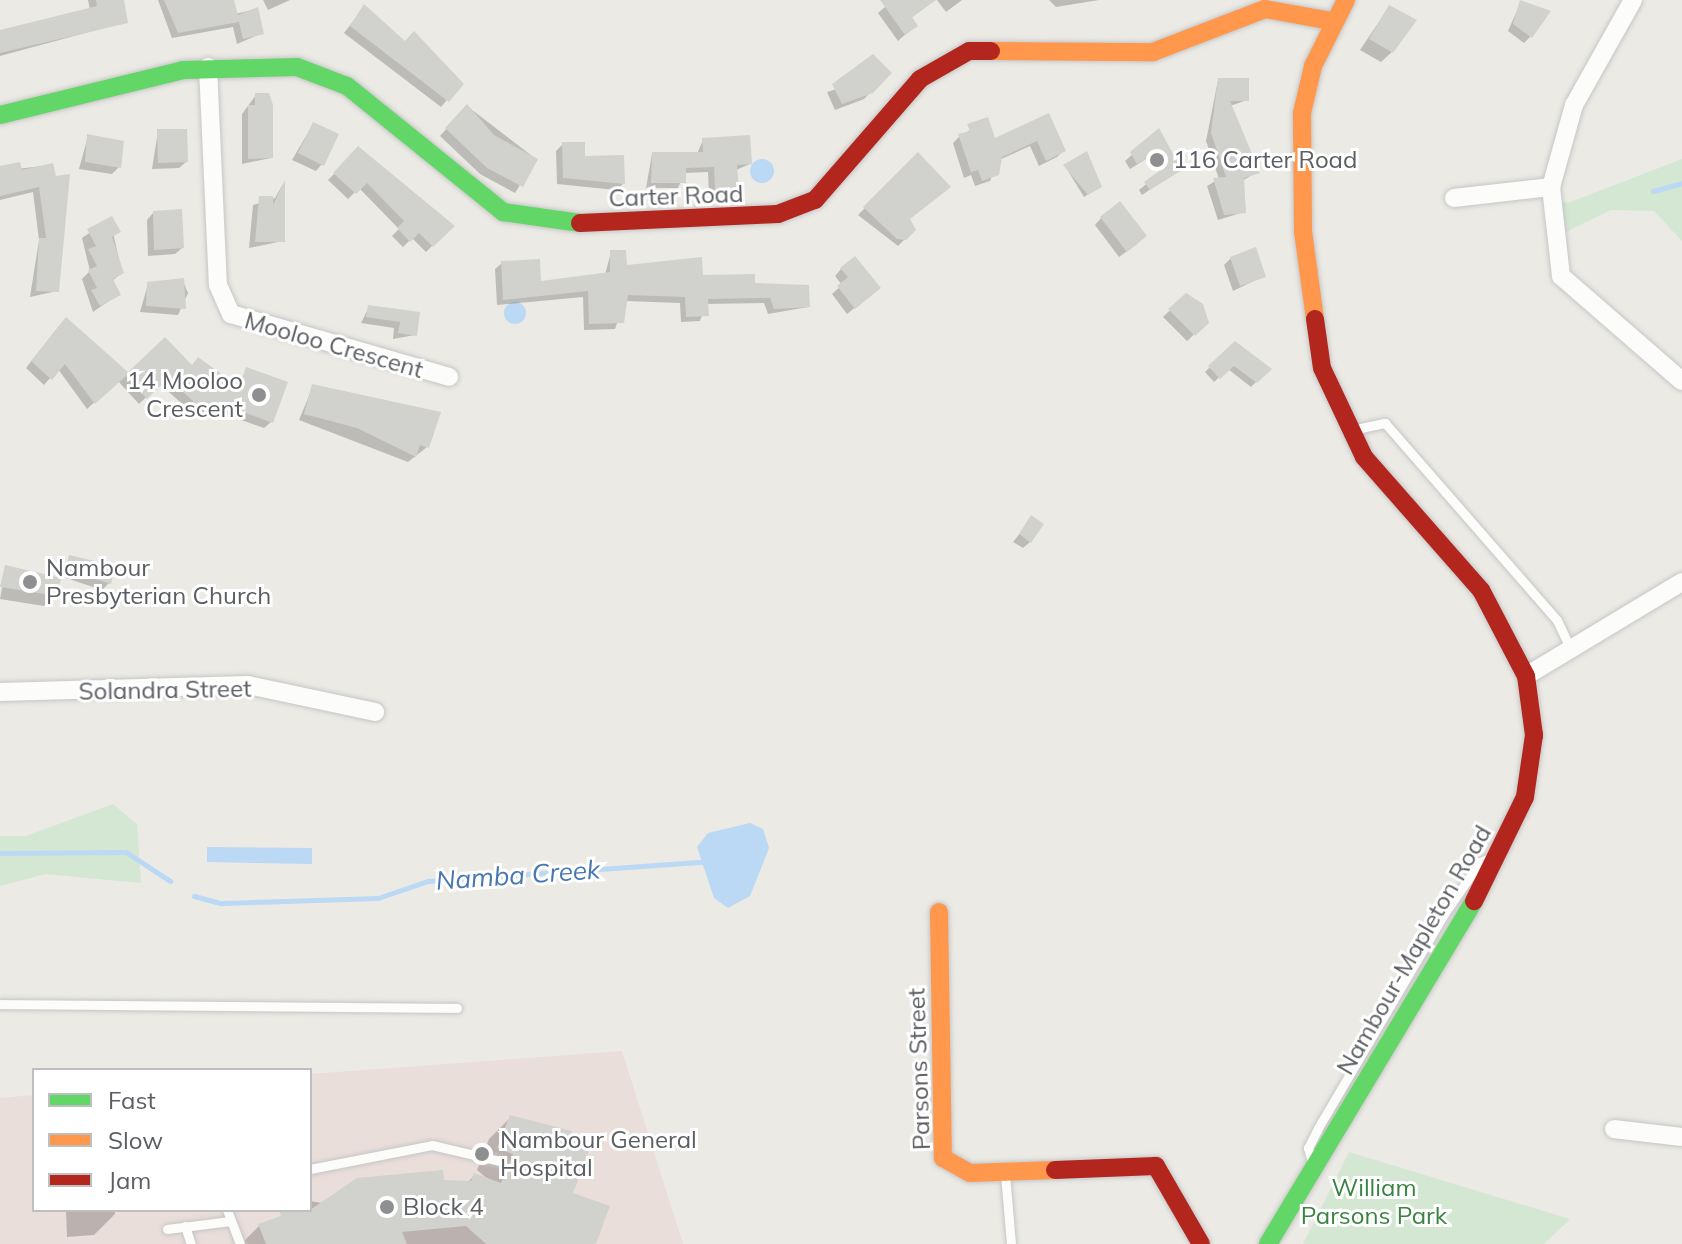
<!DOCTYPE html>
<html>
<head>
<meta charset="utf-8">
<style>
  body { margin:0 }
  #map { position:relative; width:1682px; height:1244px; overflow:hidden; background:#ebeae5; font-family:Mulish,sans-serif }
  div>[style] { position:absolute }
  .medical>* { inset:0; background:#eadeda }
  .green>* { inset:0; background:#d4e7d2 }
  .water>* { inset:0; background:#bbd8f4 }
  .round { border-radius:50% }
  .shadow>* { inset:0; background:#0003 }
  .stream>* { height:5px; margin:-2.5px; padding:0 2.5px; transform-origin:2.5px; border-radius:2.5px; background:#bbd8f4 }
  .building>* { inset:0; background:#d1d1ce }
  .roads { filter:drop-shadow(0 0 2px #c6c6c6) drop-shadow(0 0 2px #c6c6c6) }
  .lane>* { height:9px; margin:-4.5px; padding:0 4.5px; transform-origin:4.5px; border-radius:4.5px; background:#fcfcfb }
  .street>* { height:18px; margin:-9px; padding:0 9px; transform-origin:9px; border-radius:9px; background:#fcfcfb }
  .fast>* { height:18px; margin:-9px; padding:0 9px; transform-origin:9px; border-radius:9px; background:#63d668 }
  .slow>* { height:18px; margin:-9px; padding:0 9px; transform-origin:9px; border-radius:9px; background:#ff974d }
  .jam>* { height:18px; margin:-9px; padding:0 9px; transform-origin:9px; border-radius:9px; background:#b3261e }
  .dots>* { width:22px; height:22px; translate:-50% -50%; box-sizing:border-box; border:4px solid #fff; border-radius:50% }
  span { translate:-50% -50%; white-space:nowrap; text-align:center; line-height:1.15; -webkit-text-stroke:6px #fff; paint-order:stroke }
  .poi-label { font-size:24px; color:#5b5e63 }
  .left { translate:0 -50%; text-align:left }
  .right { translate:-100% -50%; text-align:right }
  .street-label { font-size:24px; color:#5b5e63 }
  .park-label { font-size:24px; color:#3a8341 }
  .water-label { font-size:26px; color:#4777b3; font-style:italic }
  .legend { position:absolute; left:32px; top:1068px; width:280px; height:144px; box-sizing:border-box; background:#fff; border:2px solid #bdbfc1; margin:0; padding:10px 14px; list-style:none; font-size:24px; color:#5b5e63 }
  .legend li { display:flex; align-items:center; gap:16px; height:40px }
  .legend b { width:40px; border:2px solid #bdbfc1 }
</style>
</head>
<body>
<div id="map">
  <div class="medical">
    <i style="clip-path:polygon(622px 1051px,683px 1244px,0 1244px,0 1098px,34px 1095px,34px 1210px,310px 1210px,310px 1074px)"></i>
  </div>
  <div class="green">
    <i style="clip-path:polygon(1682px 159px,1682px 241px,1654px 211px,1611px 210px,1557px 236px,1556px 200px,1568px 203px)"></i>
    <i style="clip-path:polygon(113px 804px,137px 824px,141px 883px,45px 874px,0 886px,0 836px,26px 836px)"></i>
    <i style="clip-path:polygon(1349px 1152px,1570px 1219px,1544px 1244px,1303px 1244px)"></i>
  </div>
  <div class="water">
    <i class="round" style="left:750px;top:159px;width:24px;height:24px"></i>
    <i class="round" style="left:504px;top:302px;width:22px;height:22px"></i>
    <i style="clip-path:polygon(750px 823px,763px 829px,769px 848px,750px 896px,728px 908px,714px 898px,697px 847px,708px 833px)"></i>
    <i style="clip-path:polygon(207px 847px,312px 848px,312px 864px,207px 862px)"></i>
  </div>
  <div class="shadow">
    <i style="clip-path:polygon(88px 0,122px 0,126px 22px,0 56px,0 31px,90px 10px)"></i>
    <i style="clip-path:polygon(158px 0,232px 0,235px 14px,257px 9px,262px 33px,237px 44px,233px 27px,172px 38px)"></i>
    <i style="clip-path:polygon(263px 0,290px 0,268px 10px)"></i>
    <i style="clip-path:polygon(893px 0,935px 0,911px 18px,916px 25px,898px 41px,878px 13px)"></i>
    <i style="clip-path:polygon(937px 0,962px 0,946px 12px)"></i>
    <i style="clip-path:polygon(1049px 0,1099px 0,1056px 7px)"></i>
    <i style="clip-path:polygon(1521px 2px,1531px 36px,1524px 43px,1508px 31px)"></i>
    <i style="clip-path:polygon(365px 6px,447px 100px,441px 107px,344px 33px)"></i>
    <i style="clip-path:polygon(1389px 7px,1392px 52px,1381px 62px,1360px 50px)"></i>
    <i style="clip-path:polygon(889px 73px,864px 99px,835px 110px,827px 92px)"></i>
    <i style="clip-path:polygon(1218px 80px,1247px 100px,1230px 106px,1257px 172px,1242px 181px,1244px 212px,1218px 220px,1207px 186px,1219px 179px,1206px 141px)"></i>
    <i style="clip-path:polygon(256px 95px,271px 158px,242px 164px,242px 114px)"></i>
    <i style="clip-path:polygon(467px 106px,536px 159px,515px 193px,480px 174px,440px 136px)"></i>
    <i style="clip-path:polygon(1048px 116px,1063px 151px,1057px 157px,1039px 166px,1030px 146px,999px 160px,990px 181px,975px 186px,971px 175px,964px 178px,953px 143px,960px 136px,987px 120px,994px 141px)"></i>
    <i style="clip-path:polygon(313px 124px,322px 164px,316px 171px,292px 160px)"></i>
    <i style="clip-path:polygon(158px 131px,186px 162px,179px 168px,152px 169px)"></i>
    <i style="clip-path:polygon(1159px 131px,1180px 169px,1142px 195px,1139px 190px,1160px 173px,1149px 157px,1130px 169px,1125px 161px)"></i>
    <i style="clip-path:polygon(88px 136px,119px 167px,112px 174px,79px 169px)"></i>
    <i style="clip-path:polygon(703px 140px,750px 164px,736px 170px,730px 195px,709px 196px,708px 172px,684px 173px,678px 188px,646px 188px,652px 154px,697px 154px)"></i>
    <i style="clip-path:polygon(563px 144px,623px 184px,616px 190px,557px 184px,556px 151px)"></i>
    <i style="clip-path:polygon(359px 149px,452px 226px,426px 252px,412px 238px,403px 247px,392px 236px,399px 229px,359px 188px,348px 199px,328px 180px)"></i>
    <i style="clip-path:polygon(918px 155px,949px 187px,908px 219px,914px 230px,898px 246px,858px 215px)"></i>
    <i style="clip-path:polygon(51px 165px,57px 291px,30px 297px,39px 240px,33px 192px,0 200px,0 171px)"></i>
    <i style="clip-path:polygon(1065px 166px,1096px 189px,1084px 197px)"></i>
    <i style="clip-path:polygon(283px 184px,283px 241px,249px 248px,253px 205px,275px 198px)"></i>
    <i style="clip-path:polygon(153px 213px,182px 248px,175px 254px,148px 256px,147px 220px)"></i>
    <i style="clip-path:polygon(1101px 218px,1138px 243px,1119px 257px,1095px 225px)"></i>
    <i style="clip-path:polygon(110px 219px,122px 273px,112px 281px,119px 294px,93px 312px,82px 279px,90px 271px,82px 238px)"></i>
    <i style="clip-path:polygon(611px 252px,625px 267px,753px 284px,808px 307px,768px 314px,764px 303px,706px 304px,700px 321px,681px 322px,680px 303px,625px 301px,615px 329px,584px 330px,583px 297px,497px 305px,495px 269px,502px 263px,539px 283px,605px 275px)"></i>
    <i style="clip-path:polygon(1231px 258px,1264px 276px,1233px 291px,1224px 265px)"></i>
    <i style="clip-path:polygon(841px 269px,872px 294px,847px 314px,832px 294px,842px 285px,835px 276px)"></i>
    <i style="clip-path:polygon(183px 281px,188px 293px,178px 315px,140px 312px,148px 284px)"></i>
    <i style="clip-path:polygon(1185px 296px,1207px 322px,1187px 341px,1163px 317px)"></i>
    <i style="clip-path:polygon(369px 307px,418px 314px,415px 335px,393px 339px,394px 328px,361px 323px)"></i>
    <i style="clip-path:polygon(59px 326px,128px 374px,191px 367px,236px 387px,247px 369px,271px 422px,264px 428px,208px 408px,198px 418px,160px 384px,139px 404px,118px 381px,87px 409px,58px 369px,44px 385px,26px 368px)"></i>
    <i style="clip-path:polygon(1235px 343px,1269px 369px,1251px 387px,1228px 369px,1214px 382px,1205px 372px)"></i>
    <i style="clip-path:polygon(313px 386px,427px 447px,408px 462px,299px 420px)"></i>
    <i style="clip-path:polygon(1032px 518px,1030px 542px,1023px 548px,1013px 542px)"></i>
    <i style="clip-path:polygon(70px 557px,109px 583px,102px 590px,60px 576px)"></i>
    <i style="clip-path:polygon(6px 567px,55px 595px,44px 606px,0 599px)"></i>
    <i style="clip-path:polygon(511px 1117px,571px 1194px,594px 1244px,241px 1244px,259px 1226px,310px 1210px,310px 1201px,322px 1203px,357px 1180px,467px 1183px,475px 1175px,490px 1181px,477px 1170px,489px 1139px)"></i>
    <i style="clip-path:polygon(66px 1210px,115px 1210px,115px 1214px,94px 1235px,67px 1237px)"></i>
  </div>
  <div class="stream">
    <i style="left:1653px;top:191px;width:30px;rotate:-15deg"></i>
    <i style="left:0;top:853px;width:126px;rotate:-0.5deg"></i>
    <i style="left:126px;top:852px;width:53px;rotate:33.4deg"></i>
    <i style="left:194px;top:896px;width:28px;rotate:15deg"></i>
    <i style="left:221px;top:903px;width:157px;rotate:-1.8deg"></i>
    <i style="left:378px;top:898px;width:53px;rotate:-18.8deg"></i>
    <i style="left:428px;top:881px;width:275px;rotate:-4deg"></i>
  </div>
  <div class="building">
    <i style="clip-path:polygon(96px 0,124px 0,128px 23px,0 53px,0 30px,97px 6px)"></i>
    <i style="clip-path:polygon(164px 0,234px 0,238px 15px,258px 7px,264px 34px,243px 39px,239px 22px,178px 33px)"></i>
    <i style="clip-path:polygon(880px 0,936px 0,912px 17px,918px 26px,905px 35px)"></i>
    <i style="clip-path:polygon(1520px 0,1551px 11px,1532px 38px,1513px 24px)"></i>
    <i style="clip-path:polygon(364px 4px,405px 41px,414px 31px,464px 84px,449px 102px,350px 26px)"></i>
    <i style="clip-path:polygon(1389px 5px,1417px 20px,1393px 53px,1369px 39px)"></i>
    <i style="clip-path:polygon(873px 54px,892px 73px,873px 93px,842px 104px,832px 84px)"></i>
    <i style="clip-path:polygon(1218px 78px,1249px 78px,1249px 101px,1230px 101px,1260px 173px,1244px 178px,1246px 213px,1224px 215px,1213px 178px,1226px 177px,1211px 133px)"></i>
    <i style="clip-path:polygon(255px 93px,269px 93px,273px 105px,273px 158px,248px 159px,248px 105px,255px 105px)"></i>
    <i style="clip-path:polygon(467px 104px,494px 135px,538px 159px,523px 187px,487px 168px,445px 128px)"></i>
    <i style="clip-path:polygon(1049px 113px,1066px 151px,1046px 161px,1037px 141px,1002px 157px,999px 175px,982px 181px,978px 170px,971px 172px,958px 134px,970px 131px,967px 124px,988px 117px,995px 138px)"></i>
    <i style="clip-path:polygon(313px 122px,339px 134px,324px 166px,298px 153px)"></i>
    <i style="clip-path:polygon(1159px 128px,1182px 170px,1150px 190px,1144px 182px,1166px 166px,1156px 152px,1137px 164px,1130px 152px)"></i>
    <i style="clip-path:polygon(157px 129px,187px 129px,188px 162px,158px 163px)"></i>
    <i style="clip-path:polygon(87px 134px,124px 141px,121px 168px,85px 162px)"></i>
    <i style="clip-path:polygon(750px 135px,752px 164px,737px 165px,739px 189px,715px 191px,714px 167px,686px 168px,686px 183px,651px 183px,652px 152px,703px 152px,702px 138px)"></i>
    <i style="clip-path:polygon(562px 142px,585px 142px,585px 156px,624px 155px,625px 184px,563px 178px)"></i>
    <i style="clip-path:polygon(358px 146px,455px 226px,433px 247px,419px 233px,410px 242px,397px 228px,404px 221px,367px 183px,356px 194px,333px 173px)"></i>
    <i style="clip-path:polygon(1087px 151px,1102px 187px,1088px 195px,1063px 165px)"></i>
    <i style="clip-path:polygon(918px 152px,951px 187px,910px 219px,916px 230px,906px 240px,897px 239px,863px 207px)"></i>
    <i style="clip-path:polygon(20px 162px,22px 170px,53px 163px,56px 176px,70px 174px,59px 292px,36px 291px,39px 238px,46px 238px,39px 187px,0 196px,0 166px)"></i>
    <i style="clip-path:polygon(285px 180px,285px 242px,255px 242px,259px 196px,273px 196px,273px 205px)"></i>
    <i style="clip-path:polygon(1120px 201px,1147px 236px,1127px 252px,1100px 217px)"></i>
    <i style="clip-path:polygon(182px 209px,184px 248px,154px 250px,153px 211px)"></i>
    <i style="clip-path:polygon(112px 216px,121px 232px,112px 237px,124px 273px,113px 279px,121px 295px,100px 306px,91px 290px,97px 288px,88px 270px,97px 266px,88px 249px,96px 246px,87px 229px)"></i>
    <i style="clip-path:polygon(1256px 247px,1266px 277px,1240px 286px,1230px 257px)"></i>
    <i style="clip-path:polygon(610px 250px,626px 250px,627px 265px,702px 257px,703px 275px,755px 274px,755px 283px,809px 285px,810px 307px,774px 309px,770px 298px,708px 299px,709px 316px,686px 317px,685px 297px,628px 295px,624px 323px,589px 324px,588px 291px,503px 300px,501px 261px,540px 259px,541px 281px,610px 272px)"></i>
    <i style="clip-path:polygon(855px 256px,881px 288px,855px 309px,837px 286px,848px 277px,840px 268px)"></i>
    <i style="clip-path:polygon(184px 278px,186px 309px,146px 306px,147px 282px)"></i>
    <i style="clip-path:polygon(1186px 293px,1203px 304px,1209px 323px,1195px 336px,1168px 309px)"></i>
    <i style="clip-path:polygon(368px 305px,420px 312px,417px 336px,398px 333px,400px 322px,366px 317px)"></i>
    <i style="clip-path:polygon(66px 317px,128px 372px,165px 337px,192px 365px,198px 357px,239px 387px,246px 367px,288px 382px,273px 423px,215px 402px,206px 413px,168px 378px,147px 399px,126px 376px,95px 404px,65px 364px,52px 380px,31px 361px)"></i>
    <i style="clip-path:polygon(1235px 341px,1272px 369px,1257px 383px,1234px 366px,1220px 379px,1208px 366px)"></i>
    <i style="clip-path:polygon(312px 384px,441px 412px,429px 448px,420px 445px,416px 457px,357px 428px,304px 414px)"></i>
    <i style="clip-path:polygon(1031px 515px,1044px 524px,1031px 543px,1019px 534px)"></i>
    <i style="clip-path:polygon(69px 555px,115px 566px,111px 584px,66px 569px)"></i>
    <i style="clip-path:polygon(5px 565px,61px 578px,57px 596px,0 587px)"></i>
    <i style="clip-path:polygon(510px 1115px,572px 1131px,570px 1137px,591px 1145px,573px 1193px,610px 1206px,596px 1244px,486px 1244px,466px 1226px,402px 1232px,407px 1244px,266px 1244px,258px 1224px,281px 1216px,279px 1210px,310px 1210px,357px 1178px,443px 1170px,444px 1180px,471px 1181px,474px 1173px,501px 1183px,513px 1154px,497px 1148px)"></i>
  </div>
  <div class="roads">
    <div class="lane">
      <i style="left:1356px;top:429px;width:30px;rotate:-12deg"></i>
      <i style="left:1385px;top:423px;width:262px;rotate:48.9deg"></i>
      <i style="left:1557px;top:620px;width:33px;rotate:65deg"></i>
      <i style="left:0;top:1004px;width:457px;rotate:0.5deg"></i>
      <i style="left:1312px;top:1161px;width:14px;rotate:-107deg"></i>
      <i style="left:1308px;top:1148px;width:22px;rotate:-63deg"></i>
      <i style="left:1318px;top:1128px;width:248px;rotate:-59.5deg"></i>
      <i style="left:1444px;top:914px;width:63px;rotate:-55.3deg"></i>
      <i style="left:1480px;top:862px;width:14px;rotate:-21deg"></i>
      <i style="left:310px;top:1169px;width:124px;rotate:-11.1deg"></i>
      <i style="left:432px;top:1145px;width:69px;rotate:13.4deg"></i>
      <i style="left:1005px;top:1174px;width:70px;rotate:85.1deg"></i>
      <i style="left:227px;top:1210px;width:36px;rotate:69deg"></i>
      <i style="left:185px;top:1226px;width:19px;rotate:72deg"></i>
      <i style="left:167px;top:1229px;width:64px;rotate:-7.1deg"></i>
    </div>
    <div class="street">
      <i style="left:1633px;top:0;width:120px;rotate:119.3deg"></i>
      <i style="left:1574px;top:105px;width:85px;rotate:105.7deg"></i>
      <i style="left:1551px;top:187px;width:90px;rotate:83.6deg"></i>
      <i style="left:1561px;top:276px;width:160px;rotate:41deg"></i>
      <i style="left:208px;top:67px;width:218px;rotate:87.4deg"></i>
      <i style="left:218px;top:285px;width:32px;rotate:66deg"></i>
      <i style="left:231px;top:314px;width:227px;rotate:16.1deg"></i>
      <i style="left:1454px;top:198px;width:98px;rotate:-6.5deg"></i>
      <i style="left:1526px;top:676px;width:182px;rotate:-31.1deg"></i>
      <i style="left:0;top:692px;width:248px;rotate:-1.6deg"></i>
      <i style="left:248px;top:685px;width:130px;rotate:12deg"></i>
      <i style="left:1614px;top:1129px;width:68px;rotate:6.7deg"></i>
    </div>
    <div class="fast">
      <i style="left:0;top:115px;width:188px;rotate:-13.8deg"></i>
      <i style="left:183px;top:70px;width:114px;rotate:-1.5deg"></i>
      <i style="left:297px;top:67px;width:53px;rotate:20.8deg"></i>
      <i style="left:347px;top:86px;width:201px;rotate:38.9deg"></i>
      <i style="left:503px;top:212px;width:78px;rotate:8.1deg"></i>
      <i style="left:1268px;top:1244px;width:400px;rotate:-59deg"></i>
    </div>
    <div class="slow">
      <i style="left:991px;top:51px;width:162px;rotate:0.4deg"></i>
      <i style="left:1153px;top:52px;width:120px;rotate:-21deg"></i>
      <i style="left:1265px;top:9px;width:68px;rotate:10.2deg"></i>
      <i style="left:1315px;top:319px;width:89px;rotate:-97.8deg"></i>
      <i style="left:1303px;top:231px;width:118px;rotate:-90.5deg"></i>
      <i style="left:1302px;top:113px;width:48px;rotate:-76.8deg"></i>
      <i style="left:1313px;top:66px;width:74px;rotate:-63.4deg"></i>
      <i style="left:939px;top:912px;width:246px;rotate:89.1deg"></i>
      <i style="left:943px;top:1158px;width:31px;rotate:29deg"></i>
      <i style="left:970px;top:1173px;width:85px;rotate:-2deg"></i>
    </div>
    <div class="jam">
      <i style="left:580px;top:223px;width:198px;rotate:-2.6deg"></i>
      <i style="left:778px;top:214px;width:40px;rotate:-21deg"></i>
      <i style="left:815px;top:200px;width:160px;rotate:-49deg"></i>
      <i style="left:920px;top:79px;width:56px;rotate:-29.7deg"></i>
      <i style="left:969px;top:51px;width:22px"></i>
      <i style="left:1315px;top:319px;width:49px;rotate:81.9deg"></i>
      <i style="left:1322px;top:368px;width:98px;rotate:64.7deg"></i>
      <i style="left:1364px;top:457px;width:177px;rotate:48.7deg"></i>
      <i style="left:1481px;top:590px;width:97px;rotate:62.4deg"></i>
      <i style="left:1526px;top:676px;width:60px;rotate:82.3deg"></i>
      <i style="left:1534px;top:735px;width:63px;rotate:98.3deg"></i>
      <i style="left:1525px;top:797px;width:116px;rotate:116.1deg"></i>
      <i style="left:1055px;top:1170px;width:101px;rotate:-2.3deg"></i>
      <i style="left:1156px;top:1166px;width:90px;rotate:60deg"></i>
    </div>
  </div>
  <div class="dots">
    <i style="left:1157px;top:160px;background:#8d8f90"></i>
    <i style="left:259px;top:395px;background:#8d8f90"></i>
    <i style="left:30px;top:582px;background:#8d8f90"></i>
    <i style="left:482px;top:1154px;background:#8d8f90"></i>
    <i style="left:387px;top:1207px;background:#8d8f90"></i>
  </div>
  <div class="poi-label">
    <span class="left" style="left:1173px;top:160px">116 Carter Road</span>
    <span class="right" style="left:243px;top:395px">14 Mooloo<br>Crescent</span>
    <span class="left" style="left:46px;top:582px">Nambour<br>Presbyterian Church</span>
    <span class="left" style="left:500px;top:1154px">Nambour General<br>Hospital</span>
    <span class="left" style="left:403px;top:1207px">Block 4</span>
  </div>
  <div class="street-label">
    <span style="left:676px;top:196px;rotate:-2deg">Carter Road</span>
    <span style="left:334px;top:345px;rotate:16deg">Mooloo Crescent</span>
    <span style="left:165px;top:690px;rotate:-1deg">Solandra Street</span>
    <span style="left:1414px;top:950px;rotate:-60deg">Nambour-Mapleton Road</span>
    <span style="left:919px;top:1069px;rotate:-92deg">Parsons Street</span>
  </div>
  <div class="park-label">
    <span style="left:1374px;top:1202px">William<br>Parsons Park</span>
  </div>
  <div class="water-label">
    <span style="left:518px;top:875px;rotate:-4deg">Namba Creek</span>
  </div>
  <ul class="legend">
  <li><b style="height:10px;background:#63d668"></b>Fast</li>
  <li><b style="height:10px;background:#ff974d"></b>Slow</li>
  <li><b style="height:10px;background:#b3261e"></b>Jam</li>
  </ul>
</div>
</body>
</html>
